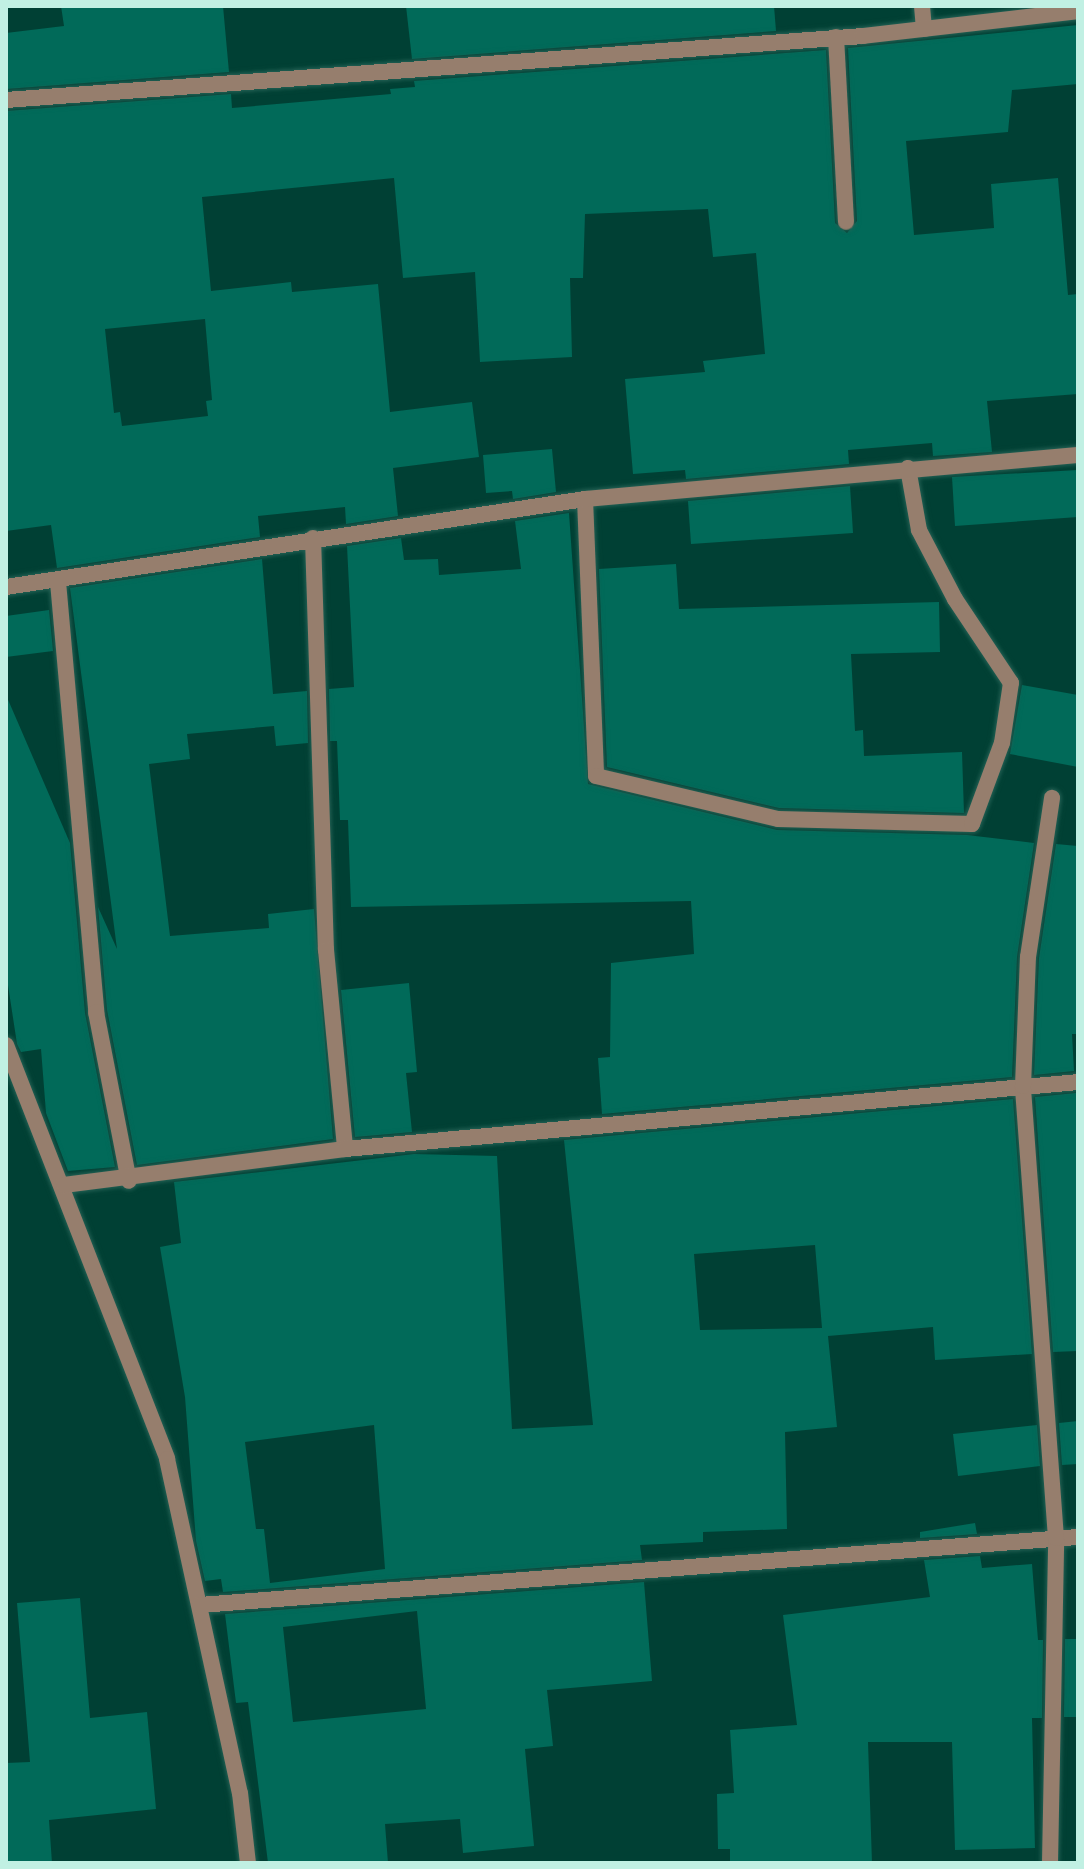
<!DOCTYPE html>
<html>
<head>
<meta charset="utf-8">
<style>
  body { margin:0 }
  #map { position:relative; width:1084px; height:1869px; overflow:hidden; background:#004034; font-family:"Alegreya Sans",sans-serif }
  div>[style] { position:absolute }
  .building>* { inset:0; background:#016a59 }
  .roads { filter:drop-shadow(0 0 2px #236054) drop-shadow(0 0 2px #236054) }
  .street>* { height:16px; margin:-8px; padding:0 8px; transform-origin:8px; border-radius:8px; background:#967e6d }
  span { translate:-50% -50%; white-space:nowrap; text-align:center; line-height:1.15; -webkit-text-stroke:6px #004034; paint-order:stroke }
  .frame { position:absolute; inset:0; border:8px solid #c1f0e3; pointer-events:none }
</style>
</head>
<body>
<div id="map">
  <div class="building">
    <i style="clip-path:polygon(61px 6px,223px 6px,229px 72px,6px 89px,6px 33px,64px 26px)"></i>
    <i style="clip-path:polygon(406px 6px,774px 6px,776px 31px,412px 59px)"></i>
    <i style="clip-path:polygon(evenodd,1078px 25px,1078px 84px,1012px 90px,1008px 132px,906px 141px,914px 235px,994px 228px,991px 184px,1058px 178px,1068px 295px,1078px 294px,1078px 394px,987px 401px,992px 452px,933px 456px,932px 443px,848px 450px,849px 464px,686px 479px,685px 470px,633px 474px,625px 379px,705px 372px,703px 361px,765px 354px,756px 253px,713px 257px,708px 209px,585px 214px,583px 278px,570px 278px,572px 357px,480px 362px,475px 272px,403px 278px,394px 178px,202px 197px,211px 291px,291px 282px,292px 292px,378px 284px,390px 412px,472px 402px,479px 457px,393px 468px,398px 516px,346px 524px,345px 507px,258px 516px,260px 537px,57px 568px,51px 525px,6px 531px,6px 111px,231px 94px,232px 108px,391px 94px,390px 89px,415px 87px,414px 81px,826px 50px,835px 223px,847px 233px,857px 221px,848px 48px,1078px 25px,205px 319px,212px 400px,206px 401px,208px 416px,122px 426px,120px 412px,114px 413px,105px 329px,205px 319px)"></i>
    <i style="clip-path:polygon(552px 449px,556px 492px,513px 499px,512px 491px,486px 493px,483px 455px)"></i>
    <i style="clip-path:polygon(1078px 470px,1078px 517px,955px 526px,952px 477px)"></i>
    <i style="clip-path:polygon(850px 486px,853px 533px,691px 544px,688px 501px)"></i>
    <i style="clip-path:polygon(569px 513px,588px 784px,777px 830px,967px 835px,1034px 843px,1017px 957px,1012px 1077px,602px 1114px,598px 1058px,610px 1057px,611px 963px,694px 954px,691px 901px,351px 907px,348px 820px,340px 820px,337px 741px,330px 741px,329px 689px,354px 687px,347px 546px,401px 538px,404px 560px,438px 559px,439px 575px,521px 569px,515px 521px)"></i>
    <i style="clip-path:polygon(262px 559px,273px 694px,307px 691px,308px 743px,276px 746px,274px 726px,187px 734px,190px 759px,149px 764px,170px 936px,269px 928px,268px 914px,314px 909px,333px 1139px,137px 1165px,107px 1010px,98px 907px,117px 949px,70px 588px)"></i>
    <i style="clip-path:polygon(676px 564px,679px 609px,939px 602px,940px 652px,851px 654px,855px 731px,863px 730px,864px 756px,962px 752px,964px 813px,779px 808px,607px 767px,599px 569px)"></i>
    <i style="clip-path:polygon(49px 610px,53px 651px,6px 657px,6px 616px)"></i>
    <i style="clip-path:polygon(1022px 685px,1078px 695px,1078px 767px,1010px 754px)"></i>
    <i style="clip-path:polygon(6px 695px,70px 843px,85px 1013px,115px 1167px,68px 1171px,46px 1113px,41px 1049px,21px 1052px,17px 1044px,6px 972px)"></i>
    <i style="clip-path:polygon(1056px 844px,1078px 846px,1078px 1034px,1072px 1034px,1074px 1071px,1034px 1075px,1039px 958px)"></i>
    <i style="clip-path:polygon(409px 983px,417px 1072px,406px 1073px,412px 1132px,355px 1137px,341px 990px)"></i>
    <i style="clip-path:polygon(1076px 1093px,1078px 1351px,1053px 1352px,1035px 1097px)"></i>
    <i style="clip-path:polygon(evenodd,1013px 1099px,1032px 1354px,935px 1360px,933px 1327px,828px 1336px,837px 1427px,785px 1432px,787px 1529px,703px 1532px,703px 1542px,640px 1545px,642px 1560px,223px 1592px,221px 1579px,205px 1581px,196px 1541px,185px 1397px,160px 1247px,181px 1243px,174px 1182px,414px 1154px,497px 1156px,512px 1429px,593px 1425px,564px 1140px,1013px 1099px,815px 1245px,822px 1328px,700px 1330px,694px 1254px,815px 1245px,1013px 1099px,374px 1425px,385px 1569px,270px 1583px,264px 1529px,256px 1529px,245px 1442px,374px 1425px)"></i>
    <i style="clip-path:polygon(1078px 1421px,1078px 1464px,1062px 1465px,1059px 1423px)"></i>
    <i style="clip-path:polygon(1037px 1425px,1040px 1466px,958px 1476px,953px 1434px)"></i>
    <i style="clip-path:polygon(975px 1523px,977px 1534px,920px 1538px,920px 1532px)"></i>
    <i style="clip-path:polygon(980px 1556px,982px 1568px,1032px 1564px,1038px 1640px,1043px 1640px,1042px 1718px,1032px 1718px,1035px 1848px,955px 1850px,952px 1742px,868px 1742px,872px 1863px,730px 1863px,730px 1849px,718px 1849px,717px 1794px,734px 1793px,730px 1730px,797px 1725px,783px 1615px,930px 1597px,924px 1560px)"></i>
    <i style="clip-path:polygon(evenodd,644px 1582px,652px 1681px,547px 1690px,553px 1746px,525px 1749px,534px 1846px,463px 1853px,460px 1819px,385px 1824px,388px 1863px,268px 1863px,248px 1702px,236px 1703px,225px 1614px,644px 1582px,417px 1611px,426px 1709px,293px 1722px,283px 1627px,417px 1611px)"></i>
    <i style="clip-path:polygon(80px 1598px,90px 1718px,147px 1712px,156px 1809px,49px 1820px,52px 1863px,6px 1863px,6px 1763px,30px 1762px,17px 1603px)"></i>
    <i style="clip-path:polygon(1065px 1639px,1078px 1639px,1078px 1717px,1064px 1717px)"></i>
  </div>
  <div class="roads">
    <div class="street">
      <i style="left:922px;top:6px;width:23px;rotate:85deg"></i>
      <i style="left:836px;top:37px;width:185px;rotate:86.9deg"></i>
      <i style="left:6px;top:100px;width:859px;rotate:-4.27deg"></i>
      <i style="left:863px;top:36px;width:216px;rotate:-6.6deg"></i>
      <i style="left:585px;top:499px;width:277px;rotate:87.7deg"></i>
      <i style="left:596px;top:776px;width:187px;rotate:13.3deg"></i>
      <i style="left:778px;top:819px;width:194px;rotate:1.5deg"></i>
      <i style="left:972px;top:824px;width:86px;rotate:-69.7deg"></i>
      <i style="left:1002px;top:743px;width:61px;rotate:-81.5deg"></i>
      <i style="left:1011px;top:683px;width:101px;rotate:-123.7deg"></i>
      <i style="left:955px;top:599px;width:78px;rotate:-117.6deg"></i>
      <i style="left:919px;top:530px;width:63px;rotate:-100.1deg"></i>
      <i style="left:313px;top:538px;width:412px;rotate:88.2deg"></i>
      <i style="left:326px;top:950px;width:200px;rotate:84.5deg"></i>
      <i style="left:58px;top:582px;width:432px;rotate:84.9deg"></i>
      <i style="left:96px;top:1012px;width:172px;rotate:79deg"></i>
      <i style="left:6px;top:587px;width:586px;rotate:-8.64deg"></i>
      <i style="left:585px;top:499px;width:495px;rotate:-5.1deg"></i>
      <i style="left:6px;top:1045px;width:444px;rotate:68.7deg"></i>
      <i style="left:167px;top:1459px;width:342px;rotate:77.7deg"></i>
      <i style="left:240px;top:1793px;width:70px;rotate:83.5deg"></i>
      <i style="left:64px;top:1185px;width:283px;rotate:-7.3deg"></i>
      <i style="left:345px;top:1149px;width:736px;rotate:-5.22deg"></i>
      <i style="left:200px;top:1605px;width:881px;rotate:-4.43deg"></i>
      <i style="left:1050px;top:1863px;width:325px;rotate:-88.9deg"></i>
      <i style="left:1056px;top:1538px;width:453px;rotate:-94.2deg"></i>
      <i style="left:1023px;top:1086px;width:129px;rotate:-87.8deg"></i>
      <i style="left:1028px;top:957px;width:161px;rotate:-81.4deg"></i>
    </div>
  </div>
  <div class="frame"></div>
</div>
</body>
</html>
